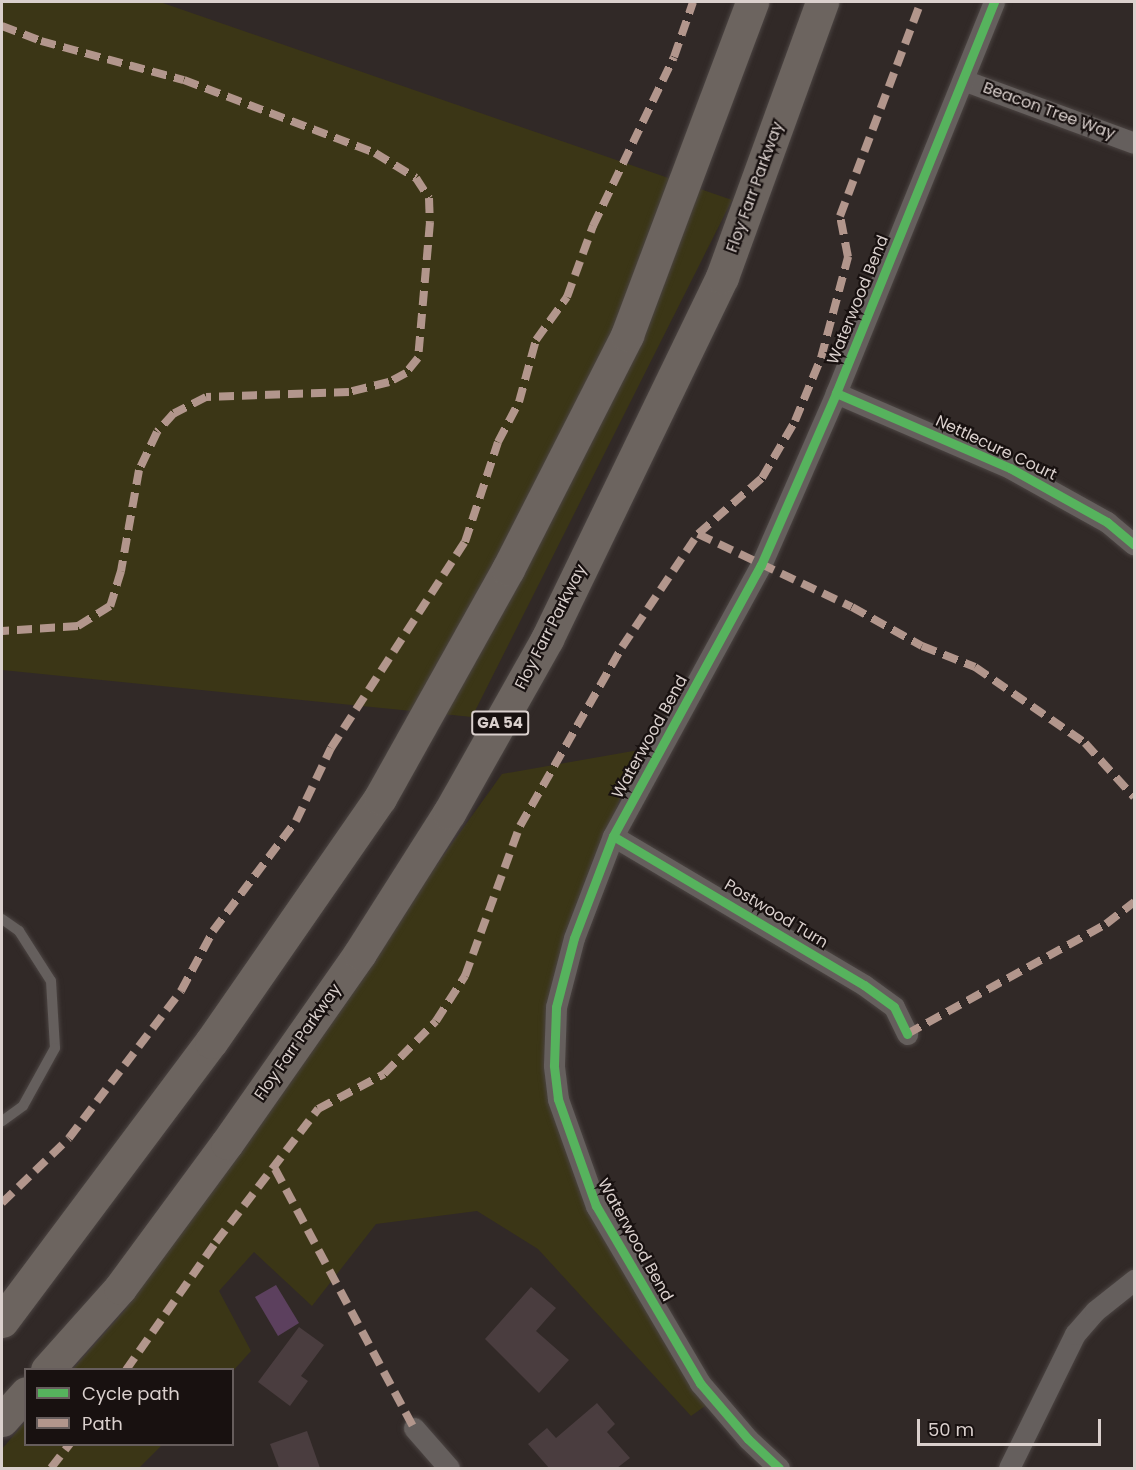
<!DOCTYPE html>
<html>
<head>
<meta charset="utf-8">
<style>
  body { margin:0 }
  #map { position:relative; width:1136px; height:1470px; overflow:hidden; background:#312927; font-family:Poppins,sans-serif }
  div>[style] { position:absolute }
  .green>* { inset:0; background:#3b3616 }
  .water>* { inset:0; background:#5c405e }
  .building>* { inset:0; background:#4a3d3f }
  .roads { filter:drop-shadow(0 0 2px #4b4442) drop-shadow(0 0 2px #4b4442) }
  .service>* { height:10px; margin:-5px; padding:0 5px; transform-origin:5px; border-radius:5px; background:#655f5d }
  .minor>* { height:21px; margin:-10.5px; padding:0 10.5px; transform-origin:10.5px; border-radius:10.5px; background:#655f5d }
  .primary>* { height:33px; margin:-16.5px; padding:0 16.5px; transform-origin:16.5px; border-radius:16.5px; background:#6c645f }
  .quiet>* { height:8px; margin-top:-4px; transform-origin:0; background:repeating-linear-gradient(90deg,#b2968c 0 15px,transparent 0 23px) }
  .cycleway>* { height:9px; margin:-4.5px; padding:0 4.5px; transform-origin:4.5px; border-radius:4.5px; background:#56b35d }
  span { translate:-50% -50%; white-space:nowrap; text-align:center; line-height:1.15; -webkit-text-stroke:4.5px #181110; paint-order:stroke }
  .shield-label span { padding:2px 4px; background:#181110; border:2px solid; border-radius:4px; -webkit-text-stroke-width:0 }
  .shield-label { font-size:15px; color:#dad0cd; font-weight:700 }
  .street-label { font-size:16px; color:#dad0cd }
  .frame { position:absolute; inset:0; border:3px solid #dad0cd; pointer-events:none }
  .legend { position:absolute; left:24px; top:1368px; width:210px; height:78px; box-sizing:border-box; background:#181110; border:2px solid #665d5c; margin:0; padding:8px 10px; list-style:none; font-size:18px; color:#dad0cd }
  .legend li { display:flex; align-items:center; gap:12px; height:30px }
  .legend b { width:30px; border:2px solid #665d5c }
  .scale { position:absolute; left:917px; top:1419px; width:184px; height:27px; box-sizing:border-box; border:3px solid #dad0cd; border-top:0; padding-left:8px; font-size:18px; line-height:21px; white-space:nowrap; color:#dad0cd; -webkit-text-stroke:4px #181110; paint-order:stroke }
</style>
</head>
<body>
<div id="map">
  <div class="green">
    <i style="clip-path:polygon(2px 2px,160px 2px,732px 200px,472px 717px,2px 670px)"></i>
    <i style="clip-path:polygon(639px 750px,560px 953px,545px 1065px,593px 1215px,708px 1404px,691px 1416px,538px 1249px,477px 1211px,376px 1224px,312px 1306px,254px 1252px,219px 1291px,251px 1351px,233px 1371px,72px 1370px,125px 1310px,338px 1013px,387px 934px,502px 774px)"></i>
    <i style="clip-path:polygon(25px 1422px,26px 1444px,162px 1445px,139px 1468px,2px 1468px,2px 1449px)"></i>
  </div>
  <div class="water">
    <i style="clip-path:polygon(276px 1285px,299px 1323px,278px 1336px,255px 1297px)"></i>
  </div>
  <div class="building">
    <i style="clip-path:polygon(531px 1287px,556px 1308px,536px 1331px,569px 1360px,539px 1393px,485px 1339px)"></i>
    <i style="clip-path:polygon(299px 1327px,324px 1345px,301px 1376px,308px 1381px,290px 1406px,258px 1382px)"></i>
    <i style="clip-path:polygon(597px 1403px,615px 1424px,607px 1432px,630px 1458px,617px 1468px,549px 1468px,528px 1444px,547px 1428px,556px 1438px)"></i>
    <i style="clip-path:polygon(307px 1431px,320px 1468px,279px 1468px,270px 1444px)"></i>
  </div>
  <div class="roads">
    <div class="service">
      <i style="left:2px;top:919px;width:21px;rotate:35deg"></i>
      <i style="left:19px;top:931px;width:59px;rotate:57.4deg"></i>
      <i style="left:51px;top:981px;width:67px;rotate:86.6deg"></i>
      <i style="left:55px;top:1048px;width:66px;rotate:118.9deg"></i>
      <i style="left:23px;top:1106px;width:26px;rotate:144deg"></i>
    </div>
    <div class="minor">
      <i style="left:963px;top:80px;width:182px;rotate:20.2deg"></i>
      <i style="left:836px;top:393px;width:189px;rotate:23.3deg"></i>
      <i style="left:1010px;top:468px;width:111px;rotate:29.1deg"></i>
      <i style="left:1107px;top:522px;width:35px;rotate:40deg"></i>
      <i style="left:613px;top:836px;width:292px;rotate:30.7deg"></i>
      <i style="left:864px;top:985px;width:37px;rotate:36deg"></i>
      <i style="left:894px;top:1007px;width:30px;rotate:64deg"></i>
      <i style="left:414px;top:1428px;width:53px;rotate:48.8deg"></i>
      <i style="left:779px;top:1468px;width:42px;rotate:-136.9deg"></i>
      <i style="left:748px;top:1439px;width:74px;rotate:-130.6deg"></i>
      <i style="left:700px;top:1383px;width:205px;rotate:-120.4deg"></i>
      <i style="left:596px;top:1206px;width:114px;rotate:-109.6deg"></i>
      <i style="left:558px;top:1099px;width:34px;rotate:-97deg"></i>
      <i style="left:554px;top:1065px;width:58px;rotate:-88deg"></i>
      <i style="left:556px;top:1007px;width:71px;rotate:-75.4deg"></i>
      <i style="left:574px;top:938px;width:109px;rotate:-69.1deg"></i>
      <i style="left:613px;top:836px;width:309px;rotate:-61.4deg"></i>
      <i style="left:761px;top:565px;width:188px;rotate:-66.4deg"></i>
      <i style="left:836px;top:393px;width:422px;rotate:-68deg"></i>
      <i style="left:1009px;top:1468px;width:149px;rotate:-63.8deg"></i>
      <i style="left:1075px;top:1334px;width:30px;rotate:-49deg"></i>
      <i style="left:1095px;top:1311px;width:50px;rotate:-38.5deg"></i>
    </div>
    <div class="primary">
      <i style="left:2px;top:1321px;width:349px;rotate:-53.2deg"></i>
      <i style="left:211px;top:1042px;width:297px;rotate:-55.3deg"></i>
      <i style="left:380px;top:798px;width:262px;rotate:-60.8deg"></i>
      <i style="left:508px;top:569px;width:263px;rotate:-63deg"></i>
      <i style="left:627px;top:335px;width:356px;rotate:-69.4deg"></i>
      <i style="left:47px;top:1370px;width:110px;rotate:-48.3deg"></i>
      <i style="left:120px;top:1288px;width:180px;rotate:-53.6deg"></i>
      <i style="left:227px;top:1143px;width:232px;rotate:-55deg"></i>
      <i style="left:360px;top:953px;width:166px;rotate:-57.6deg"></i>
      <i style="left:449px;top:813px;width:200px;rotate:-60.6deg"></i>
      <i style="left:547px;top:639px;width:402px;rotate:-64.2deg"></i>
      <i style="left:722px;top:277px;width:293px;rotate:-70deg"></i>
      <i style="left:2px;top:1420px;width:36px;rotate:-48deg"></i>
    </div>
  </div>
  <div class="quiet">
    <i style="left:2px;top:26px;width:42px;rotate:21deg"></i>
    <i style="left:41px;top:41px;width:148px;rotate:15.3deg"></i>
    <i style="left:184px;top:80px;width:204px;rotate:20.9deg"></i>
    <i style="left:375px;top:153px;width:48px;rotate:31.4deg"></i>
    <i style="left:416px;top:178px;width:24px;rotate:57deg"></i>
    <i style="left:429px;top:198px;width:24px;rotate:88deg"></i>
    <i style="left:430px;top:222px;width:137px;rotate:95deg"></i>
    <i style="left:418px;top:358px;width:19px;rotate:129deg"></i>
    <i style="left:406px;top:373px;width:19px;rotate:152deg"></i>
    <i style="left:389px;top:382px;width:41px;rotate:166deg"></i>
    <i style="left:349px;top:392px;width:143px;rotate:178deg"></i>
    <i style="left:206px;top:397px;width:36px;rotate:153deg"></i>
    <i style="left:174px;top:413px;width:25px;rotate:132deg"></i>
    <i style="left:157px;top:432px;width:42px;rotate:115.3deg"></i>
    <i style="left:139px;top:470px;width:103px;rotate:100.1deg"></i>
    <i style="left:121px;top:571px;width:37px;rotate:107deg"></i>
    <i style="left:110px;top:606px;width:38px;rotate:148deg"></i>
    <i style="left:78px;top:626px;width:76px;rotate:176.2deg"></i>
    <i style="left:698px;top:534px;width:170px;rotate:25.4deg"></i>
    <i style="left:852px;top:607px;width:80px;rotate:29.1deg"></i>
    <i style="left:922px;top:646px;width:57px;rotate:21.6deg"></i>
    <i style="left:975px;top:667px;width:134px;rotate:34.6deg"></i>
    <i style="left:1085px;top:743px;width:73px;rotate:47.8deg"></i>
    <i style="left:907px;top:1034px;width:227px;rotate:-28.9deg"></i>
    <i style="left:1106px;top:924px;width:36px;rotate:-38deg"></i>
    <i style="left:275px;top:1169px;width:294px;rotate:61.8deg"></i>
    <i style="left:2px;top:1203px;width:93px;rotate:-44.1deg"></i>
    <i style="left:69px;top:1138px;width:185px;rotate:-52.7deg"></i>
    <i style="left:181px;top:991px;width:68px;rotate:-61.9deg"></i>
    <i style="left:213px;top:931px;width:138px;rotate:-53deg"></i>
    <i style="left:296px;top:821px;width:81px;rotate:-64.4deg"></i>
    <i style="left:331px;top:748px;width:246px;rotate:-57deg"></i>
    <i style="left:465px;top:542px;width:105px;rotate:-71.7deg"></i>
    <i style="left:498px;top:442px;width:45px;rotate:-62.3deg"></i>
    <i style="left:519px;top:402px;width:64px;rotate:-74.7deg"></i>
    <i style="left:536px;top:340px;width:53px;rotate:-54.2deg"></i>
    <i style="left:567px;top:297px;width:76px;rotate:-69.9deg"></i>
    <i style="left:593px;top:226px;width:187px;rotate:-64.4deg"></i>
    <i style="left:674px;top:57px;width:58px;rotate:-70.9deg"></i>
    <i style="left:126px;top:1370px;width:156px;rotate:-54.9deg"></i>
    <i style="left:216px;top:1242px;width:168px;rotate:-52.5deg"></i>
    <i style="left:318px;top:1109px;width:75px;rotate:-27.9deg"></i>
    <i style="left:384px;top:1074px;width:74px;rotate:-45.5deg"></i>
    <i style="left:436px;top:1021px;width:54px;rotate:-57.2deg"></i>
    <i style="left:465px;top:976px;width:160px;rotate:-69.9deg"></i>
    <i style="left:520px;top:826px;width:206px;rotate:-60.3deg"></i>
    <i style="left:622px;top:647px;width:136px;rotate:-56.1deg"></i>
    <i style="left:698px;top:534px;width:85px;rotate:-41.2deg"></i>
    <i style="left:762px;top:478px;width:66px;rotate:-59.9deg"></i>
    <i style="left:795px;top:421px;width:68px;rotate:-67.6deg"></i>
    <i style="left:821px;top:358px;width:105px;rotate:-75deg"></i>
    <i style="left:848px;top:257px;width:42px;rotate:-101deg"></i>
    <i style="left:840px;top:216px;width:229px;rotate:-69.3deg"></i>
    <i style="left:51px;top:1468px;width:31px;rotate:-52deg"></i>
  </div>
  <div class="cycleway">
    <i style="left:836px;top:393px;width:189px;rotate:23.3deg"></i>
    <i style="left:1010px;top:468px;width:111px;rotate:29.1deg"></i>
    <i style="left:1107px;top:522px;width:35px;rotate:40deg"></i>
    <i style="left:613px;top:836px;width:292px;rotate:30.7deg"></i>
    <i style="left:864px;top:985px;width:37px;rotate:36deg"></i>
    <i style="left:894px;top:1007px;width:30px;rotate:64deg"></i>
    <i style="left:779px;top:1468px;width:42px;rotate:-136.9deg"></i>
    <i style="left:748px;top:1439px;width:74px;rotate:-130.6deg"></i>
    <i style="left:700px;top:1383px;width:205px;rotate:-120.4deg"></i>
    <i style="left:596px;top:1206px;width:114px;rotate:-109.6deg"></i>
    <i style="left:558px;top:1099px;width:34px;rotate:-97deg"></i>
    <i style="left:554px;top:1065px;width:58px;rotate:-88deg"></i>
    <i style="left:556px;top:1007px;width:71px;rotate:-75.4deg"></i>
    <i style="left:574px;top:938px;width:109px;rotate:-69.1deg"></i>
    <i style="left:613px;top:836px;width:309px;rotate:-61.4deg"></i>
    <i style="left:761px;top:565px;width:188px;rotate:-66.4deg"></i>
    <i style="left:836px;top:393px;width:422px;rotate:-68deg"></i>
  </div>
  <div class="shield-label">
    <span style="left:500px;top:723px">GA 54</span>
  </div>
  <div class="street-label">
    <span style="left:1049px;top:111px;rotate:20deg">Beacon Tree Way</span>
    <span style="left:755px;top:187px;rotate:-70deg">Floy Farr Parkway</span>
    <span style="left:858px;top:300px;rotate:-68deg">Waterwood Bend</span>
    <span style="left:996px;top:448px;rotate:25deg">Nettlecure Court</span>
    <span style="left:551px;top:627px;rotate:-63deg">Floy Farr Parkway</span>
    <span style="left:650px;top:737px;rotate:-61deg">Waterwood Bend</span>
    <span style="left:776px;top:914px;rotate:31deg">Postwood Turn</span>
    <span style="left:298px;top:1042px;rotate:-55deg">Floy Farr Parkway</span>
    <span style="left:635px;top:1240px;rotate:61deg">Waterwood Bend</span>
  </div>
  <div class="frame"></div>
  <ul class="legend">
  <li><b style="height:8px;background:#56b35d"></b>Cycle path</li>
  <li><b style="height:8px;background:#b2968c"></b>Path</li>
  </ul>
  <div class="scale">50 m</div>
</div>
</body>
</html>
